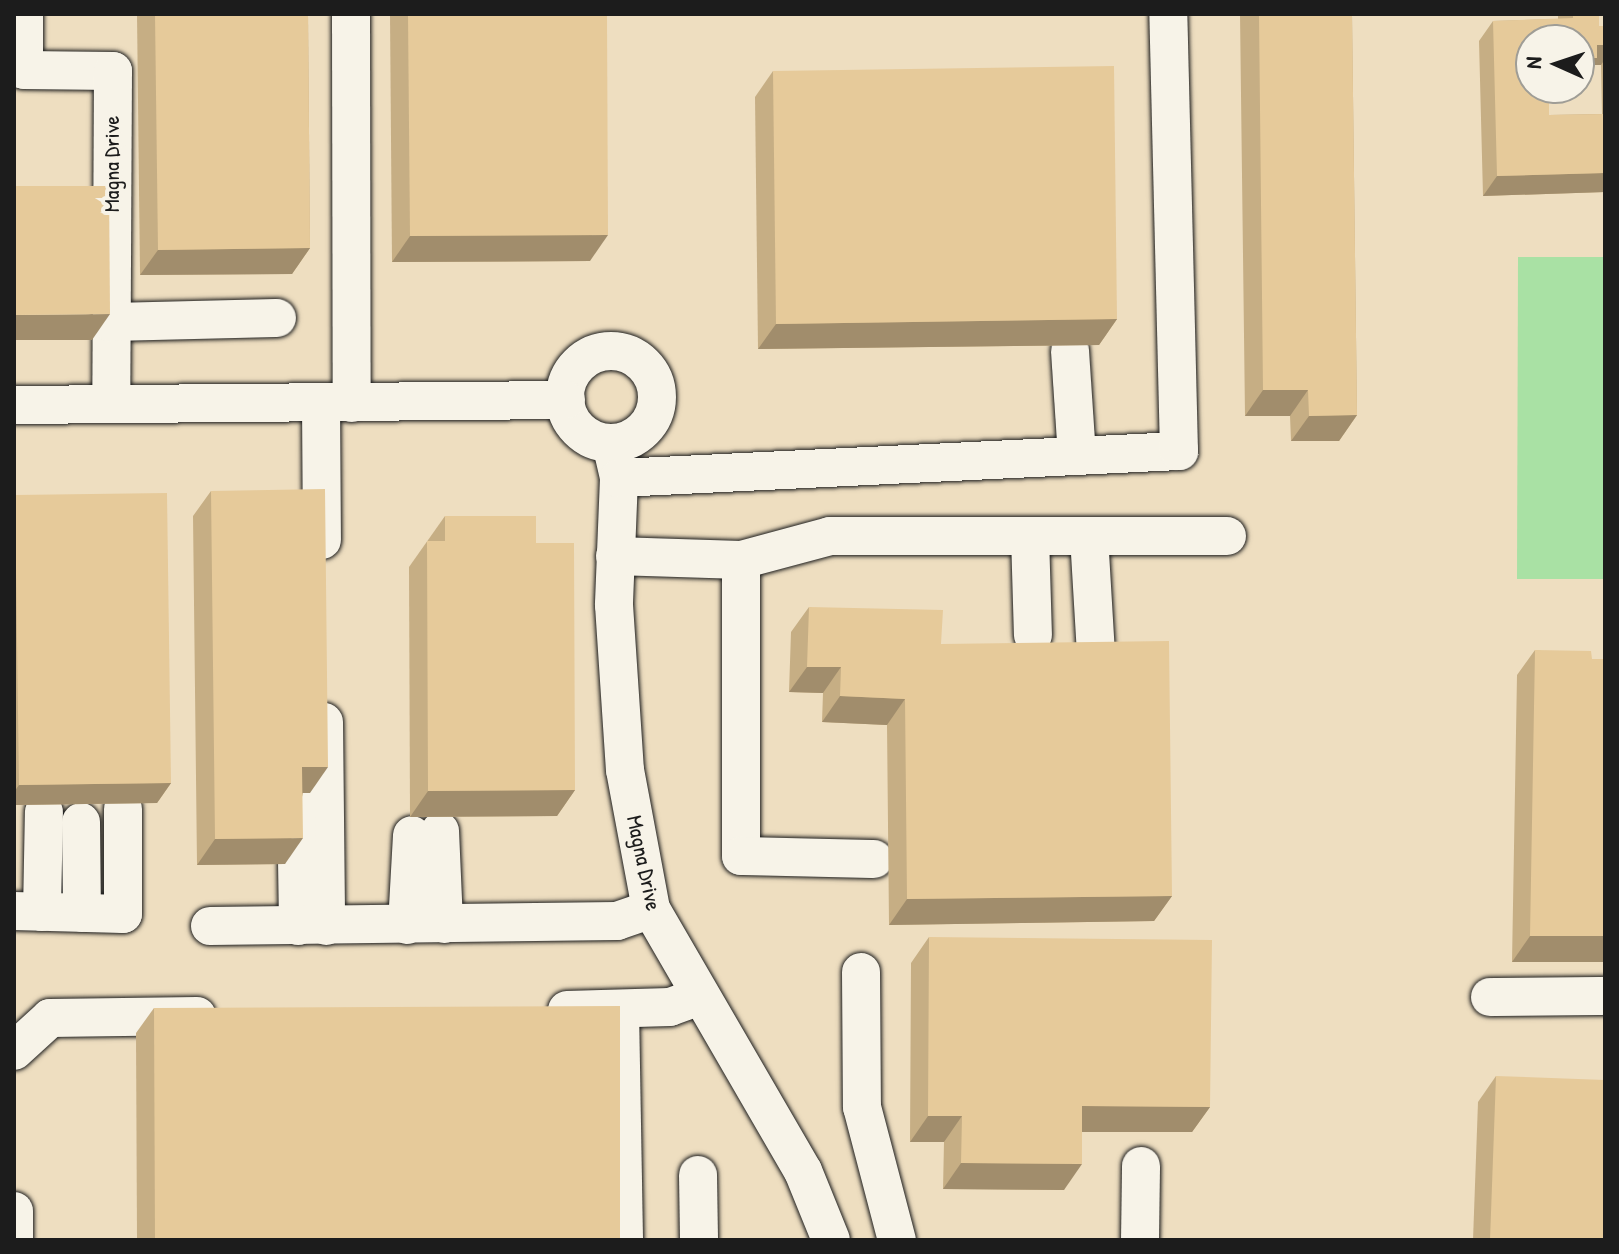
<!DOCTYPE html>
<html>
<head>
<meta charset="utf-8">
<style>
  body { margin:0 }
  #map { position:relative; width:1619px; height:1254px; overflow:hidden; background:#f2e7d1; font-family:"Patrick Hand",sans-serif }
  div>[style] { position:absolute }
  .built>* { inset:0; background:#eedec0 }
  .green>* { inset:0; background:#a9e1a4 }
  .roads { filter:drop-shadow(0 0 2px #1c1c1c) drop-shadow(0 0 2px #1c1c1c) }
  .minor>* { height:38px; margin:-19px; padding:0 19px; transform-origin:19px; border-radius:19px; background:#f7f3e8 }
  .minor>.ring { margin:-19px; padding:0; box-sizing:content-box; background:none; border:38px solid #f7f3e8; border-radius:50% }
  .wall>* { inset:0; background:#c6ae84 }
  .shaded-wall>* { inset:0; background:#a18d6c }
  .building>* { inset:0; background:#e6ca9a }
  span { translate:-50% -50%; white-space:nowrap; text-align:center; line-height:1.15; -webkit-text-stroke:8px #f7f3e8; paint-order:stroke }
  .street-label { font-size:22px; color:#1c1c1c }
  .frame { position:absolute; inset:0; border:16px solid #1c1c1c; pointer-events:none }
  .north { position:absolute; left:1515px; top:24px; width:80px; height:80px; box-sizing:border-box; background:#f7f3e8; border:2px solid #9f9d96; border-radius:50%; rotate:273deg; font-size:22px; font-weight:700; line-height:32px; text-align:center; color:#1c1c1c }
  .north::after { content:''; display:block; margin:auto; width:28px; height:36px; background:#1c1c1c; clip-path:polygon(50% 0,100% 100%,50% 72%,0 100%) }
</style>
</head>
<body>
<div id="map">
  <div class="built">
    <i style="clip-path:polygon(evenodd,14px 14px,1605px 14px,1605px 1240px,14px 1240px,14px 14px,1531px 40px,1579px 40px,1579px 88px,1531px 88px,1531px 40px)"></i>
  </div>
  <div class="green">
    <i style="clip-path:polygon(1518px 257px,1605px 257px,1605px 579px,1517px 579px)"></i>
  </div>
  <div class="roads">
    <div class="minor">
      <i style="left:24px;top:14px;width:56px;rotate:90deg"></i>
      <i style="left:24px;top:70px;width:89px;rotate:0.6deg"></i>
      <i style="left:113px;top:71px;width:332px;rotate:90.3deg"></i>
      <i style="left:351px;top:14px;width:389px;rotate:89.9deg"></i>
      <i style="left:111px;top:322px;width:166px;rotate:-1.4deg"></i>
      <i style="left:1070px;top:351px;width:105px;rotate:86.2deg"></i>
      <i class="ring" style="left:565px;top:351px;width:54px;height:54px"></i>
      <i style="left:321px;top:403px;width:137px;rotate:89.6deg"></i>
      <i style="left:14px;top:405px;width:552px;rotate:-0.52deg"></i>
      <i style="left:611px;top:443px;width:36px;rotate:77deg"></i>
      <i style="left:619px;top:478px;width:127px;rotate:92.3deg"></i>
      <i style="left:614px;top:605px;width:165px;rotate:86.2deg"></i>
      <i style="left:625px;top:770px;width:141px;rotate:79.4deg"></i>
      <i style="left:651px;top:909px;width:303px;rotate:59.9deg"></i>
      <i style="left:803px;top:1171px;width:74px;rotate:67.9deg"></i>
      <i style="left:619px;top:478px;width:561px;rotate:-2.76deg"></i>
      <i style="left:1179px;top:451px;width:437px;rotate:-91.4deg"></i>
      <i style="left:1030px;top:536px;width:99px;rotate:88.3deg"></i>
      <i style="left:1089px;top:536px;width:119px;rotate:86.6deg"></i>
      <i style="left:615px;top:556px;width:126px;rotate:1.8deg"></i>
      <i style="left:741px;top:560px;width:92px;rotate:-15.1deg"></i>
      <i style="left:830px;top:536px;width:397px"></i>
      <i style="left:741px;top:560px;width:296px;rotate:90deg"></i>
      <i style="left:741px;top:856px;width:133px;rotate:1.3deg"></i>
      <i style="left:324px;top:722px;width:204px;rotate:89.4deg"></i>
      <i style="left:296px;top:796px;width:130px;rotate:89.1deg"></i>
      <i style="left:81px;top:822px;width:91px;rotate:89.4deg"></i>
      <i style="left:440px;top:831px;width:93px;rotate:87.5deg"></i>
      <i style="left:14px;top:911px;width:109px;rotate:1.6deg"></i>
      <i style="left:123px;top:914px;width:105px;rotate:-90deg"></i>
      <i style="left:42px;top:912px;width:100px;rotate:-88.9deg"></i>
      <i style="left:407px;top:925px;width:90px;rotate:-86.8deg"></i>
      <i style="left:210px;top:926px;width:407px;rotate:-0.7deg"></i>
      <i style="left:617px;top:921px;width:36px;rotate:-19deg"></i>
      <i style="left:861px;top:972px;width:135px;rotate:89.6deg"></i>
      <i style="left:862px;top:1107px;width:138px;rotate:75.3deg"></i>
      <i style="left:1490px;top:997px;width:115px;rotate:-0.5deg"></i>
      <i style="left:620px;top:1009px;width:231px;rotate:89deg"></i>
      <i style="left:567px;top:1010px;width:103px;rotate:-1.7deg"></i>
      <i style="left:670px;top:1007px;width:30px;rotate:-20deg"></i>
      <i style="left:14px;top:1051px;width:49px;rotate:-42.5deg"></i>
      <i style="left:50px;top:1018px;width:147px;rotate:-0.8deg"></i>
      <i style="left:698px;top:1175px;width:65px;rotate:89.1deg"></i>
      <i style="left:14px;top:1211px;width:29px;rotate:90deg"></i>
      <i style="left:1140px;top:1240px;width:74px;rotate:-89.2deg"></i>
    </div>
  </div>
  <div class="wall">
    <i style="clip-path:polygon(137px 14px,308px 14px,310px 248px,292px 274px,140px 275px)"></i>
    <i style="clip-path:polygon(390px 14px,607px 14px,590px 261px,392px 262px)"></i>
    <i style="clip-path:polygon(1240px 14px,1352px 14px,1357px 415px,1339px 441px,1291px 441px,1290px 416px,1245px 416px)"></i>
    <i style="clip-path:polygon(evenodd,1558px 14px,1599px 14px,1599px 26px,1605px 26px,1605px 192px,1483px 196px,1479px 41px,1493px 21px,1558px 19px,1558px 14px,1531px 40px,1579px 40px,1579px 78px,1583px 78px,1593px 65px,1601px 65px,1602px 114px,1549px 115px,1531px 40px)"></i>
    <i style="clip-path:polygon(773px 71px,1117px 319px,1099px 345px,758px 349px,755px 97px)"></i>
    <i style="clip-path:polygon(211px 491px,310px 793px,303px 793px,285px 864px,197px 865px,193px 516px)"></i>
    <i style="clip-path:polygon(15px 495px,171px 783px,157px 803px,14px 805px,14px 497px)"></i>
    <i style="clip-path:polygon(445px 516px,536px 543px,575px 790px,557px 816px,410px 817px,409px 567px)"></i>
    <i style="clip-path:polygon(809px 607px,941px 644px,1172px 896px,1154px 921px,889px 925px,887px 725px,822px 722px,823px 693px,789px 692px,791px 632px)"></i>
    <i style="clip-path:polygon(1535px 650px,1592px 659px,1605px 659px,1605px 962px,1512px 962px,1517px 675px)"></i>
    <i style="clip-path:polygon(929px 937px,1210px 1107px,1192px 1132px,1082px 1132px,1064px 1190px,943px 1189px,944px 1142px,910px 1142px,911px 963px)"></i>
    <i style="clip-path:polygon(154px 1008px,620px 1240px,137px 1240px,136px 1033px)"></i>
    <i style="clip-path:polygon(1496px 1076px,1605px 1240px,1473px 1240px,1478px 1102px)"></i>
  </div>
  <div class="shaded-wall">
    <i style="clip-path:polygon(1597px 45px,1605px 45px,1605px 59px,1601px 65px,1593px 65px,1583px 78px,1579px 78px,1579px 58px)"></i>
    <i style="clip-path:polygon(1605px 173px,1605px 192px,1483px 196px,1497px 176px)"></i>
    <i style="clip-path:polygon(608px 235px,590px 261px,392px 262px,410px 236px)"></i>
    <i style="clip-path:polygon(310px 248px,292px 274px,140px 275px,158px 250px)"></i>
    <i style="clip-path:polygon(110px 314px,92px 340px,14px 340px,14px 315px)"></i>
    <i style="clip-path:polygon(1117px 319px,1099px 345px,758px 349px,776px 324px)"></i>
    <i style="clip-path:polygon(1263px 390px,1308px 390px,1290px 416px,1245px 416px)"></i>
    <i style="clip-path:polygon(1357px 415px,1339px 441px,1291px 441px,1309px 416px)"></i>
    <i style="clip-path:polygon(807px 667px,841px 667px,823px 693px,789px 692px)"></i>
    <i style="clip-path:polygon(840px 696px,905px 699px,887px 725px,822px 722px)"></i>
    <i style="clip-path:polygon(302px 767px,328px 767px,310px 793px,284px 793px)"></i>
    <i style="clip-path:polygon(171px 783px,157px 803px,14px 805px,14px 792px,19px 785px)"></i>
    <i style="clip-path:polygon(575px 790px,557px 816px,410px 817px,428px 791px)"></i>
    <i style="clip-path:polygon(303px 838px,285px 864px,197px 865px,215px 839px)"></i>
    <i style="clip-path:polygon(1172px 896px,1154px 921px,889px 925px,907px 899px)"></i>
    <i style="clip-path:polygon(1530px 936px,1605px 936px,1605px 962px,1512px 962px)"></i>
    <i style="clip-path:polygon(1082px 1106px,1210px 1107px,1192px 1132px,1064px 1132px)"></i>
    <i style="clip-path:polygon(928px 1116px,962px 1116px,944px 1142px,910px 1142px)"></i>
    <i style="clip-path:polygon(961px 1163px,1082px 1164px,1064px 1190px,943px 1189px)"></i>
  </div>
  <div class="building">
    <i style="clip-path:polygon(155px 14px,308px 14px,310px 248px,158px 250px)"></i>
    <i style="clip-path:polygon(408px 14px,607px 14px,608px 235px,410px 236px)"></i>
    <i style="clip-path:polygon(1259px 14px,1352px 14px,1357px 415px,1309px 416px,1308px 390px,1263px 390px)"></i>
    <i style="clip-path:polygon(1573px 14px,1599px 14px,1599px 26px,1605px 26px,1605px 45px,1597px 45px,1597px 58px,1579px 58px,1579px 40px,1531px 40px,1531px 88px,1549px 88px,1549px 115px,1605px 114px,1605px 173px,1497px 176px,1493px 21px,1573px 18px)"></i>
    <i style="clip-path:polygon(1114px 66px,1117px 319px,776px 324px,773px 71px)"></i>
    <i style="clip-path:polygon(14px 186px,109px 186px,110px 314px,14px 315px)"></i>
    <i style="clip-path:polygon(325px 489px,328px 767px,302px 767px,303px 838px,215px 839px,211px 491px)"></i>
    <i style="clip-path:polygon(167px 493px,171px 783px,19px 785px,15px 495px)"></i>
    <i style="clip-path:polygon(445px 516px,536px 516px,536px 543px,574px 543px,575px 790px,428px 791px,427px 541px,445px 541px)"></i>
    <i style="clip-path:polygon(809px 607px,943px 610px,941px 644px,1169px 641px,1172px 896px,907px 899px,905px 699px,840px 696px,841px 667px,807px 667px)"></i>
    <i style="clip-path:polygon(1535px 650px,1591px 651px,1592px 659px,1605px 659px,1605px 936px,1530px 936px)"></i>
    <i style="clip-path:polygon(929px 937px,1212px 940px,1210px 1107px,1082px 1106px,1082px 1164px,961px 1163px,962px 1116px,928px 1116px)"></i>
    <i style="clip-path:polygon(620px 1006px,620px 1240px,155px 1240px,154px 1008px)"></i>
    <i style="clip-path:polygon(1496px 1076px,1605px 1080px,1605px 1240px,1490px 1240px)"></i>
  </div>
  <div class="street-label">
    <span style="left:112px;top:164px;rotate:-90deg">Magna Drive</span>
    <span style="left:644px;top:863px;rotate:78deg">Magna Drive</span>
  </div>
  <div class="frame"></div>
  <div class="north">N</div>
</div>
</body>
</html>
